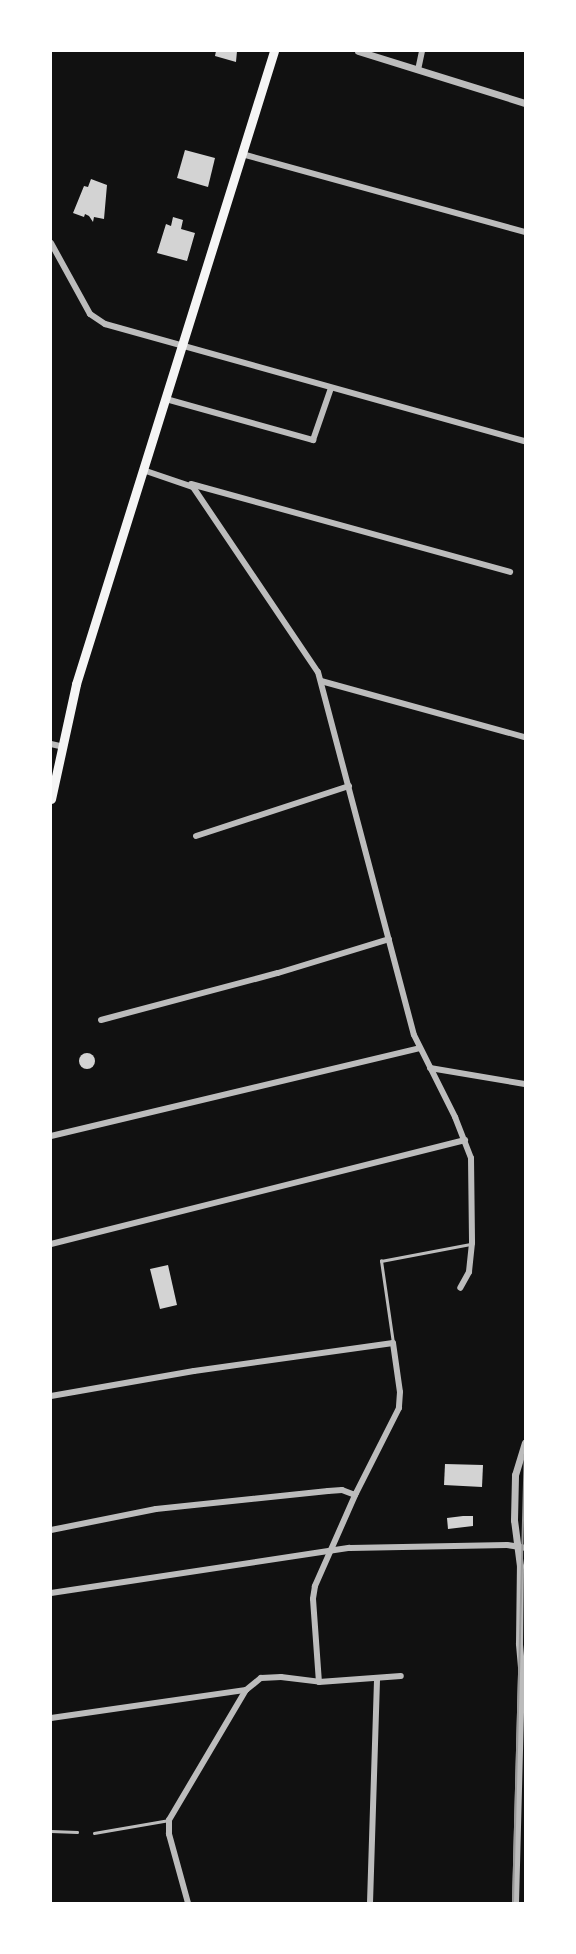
<!DOCTYPE html>
<html>
<head>
<meta charset="utf-8">
<style>
  body { margin:0 }
  #map { position:relative; width:576px; height:1954px; overflow:hidden; background:#111; font-family:"Noto Sans",sans-serif }
  div>[style] { position:absolute }
  .building>* { inset:0; background:#d3d3d3 }
  .round { border-radius:50% }
  .service>* { height:2.5px; margin:-1.25px; padding:0 1.25px; transform-origin:1.25px; border-radius:1.25px; background:#bcbcbc }
  .minor>* { height:6px; margin:-3px; padding:0 3px; transform-origin:3px; border-radius:3px; background:#bcbcbc }
  .tertiary>* { height:7px; margin:-3.5px; padding:0 3.5px; transform-origin:3.5px; border-radius:3.5px; background:#bcbcbc }
  .secondary>* { height:9px; margin:-4.5px; padding:0 4.5px; transform-origin:4.5px; border-radius:4.5px; background:#f5f5f5 }
  .tram>* { height:2px; margin:-1px; padding:0 1px; transform-origin:1px; border-radius:1px; background:#9a9a9a }
  span { translate:-50% -50%; white-space:nowrap; text-align:center; line-height:1.15; -webkit-text-stroke:6px #fff; paint-order:stroke }
  .frame { position:absolute; inset:0; border:52px solid #fff; pointer-events:none }
</style>
</head>
<body>
<div id="map">
  <div class="building">
    <i style="clip-path:polygon(216px 51px,237px 51px,236px 62px,215px 56px)"></i>
    <i style="clip-path:polygon(185px 150px,215px 158px,208px 187px,177px 178px)"></i>
    <i style="clip-path:polygon(91px 179px,107px 185px,104px 219px,94px 217px,93px 222px,89px 216px,85px 214px,84px 217px,73px 213px,84px 186px,88px 187px)"></i>
    <i style="clip-path:polygon(173px 217px,183px 220px,181px 229px,195px 233px,187px 261px,157px 253px,166px 224px,171px 226px)"></i>
    <i class="round" style="left:79px;top:1053px;width:16px;height:16px"></i>
    <i style="clip-path:polygon(168px 1265px,177px 1305px,160px 1309px,150px 1269px)"></i>
    <i style="clip-path:polygon(445px 1464px,483px 1465px,482px 1487px,444px 1485px)"></i>
    <i style="clip-path:polygon(463px 1516px,473px 1516px,473px 1526px,448px 1529px,447px 1518px)"></i>
  </div>
  <div class="service">
    <i style="left:393px;top:1343px;width:83px;rotate:-98.3deg"></i>
    <i style="left:381px;top:1261px;width:92px;rotate:-10.7deg"></i>
    <i style="left:51px;top:1831px;width:26px;rotate:2deg"></i>
    <i style="left:94px;top:1833px;width:76px;rotate:-9.8deg"></i>
  </div>
  <div class="minor">
    <i style="left:418px;top:70px;width:19px;rotate:-78deg"></i>
    <i style="left:242px;top:154px;width:294px;rotate:15.4deg"></i>
    <i style="left:51px;top:243px;width:81px;rotate:61.2deg"></i>
    <i style="left:90px;top:314px;width:18px;rotate:34deg"></i>
    <i style="left:105px;top:324px;width:436px;rotate:15.6deg"></i>
    <i style="left:166px;top:399px;width:153px;rotate:15.6deg"></i>
    <i style="left:313px;top:440px;width:55px;rotate:-70.9deg"></i>
    <i style="left:143px;top:470px;width:53px;rotate:18.8deg"></i>
    <i style="left:193px;top:487px;width:223px;rotate:56deg"></i>
    <i style="left:318px;top:672px;width:375px;rotate:75.2deg"></i>
    <i style="left:414px;top:1035px;width:92px;rotate:63.4deg"></i>
    <i style="left:455px;top:1117px;width:44px;rotate:68.7deg"></i>
    <i style="left:471px;top:1158px;width:85px;rotate:89.3deg"></i>
    <i style="left:472px;top:1243px;width:29px;rotate:96deg"></i>
    <i style="left:469px;top:1272px;width:18px;rotate:119deg"></i>
    <i style="left:191px;top:484px;width:331px;rotate:15.4deg"></i>
    <i style="left:321px;top:681px;width:212px;rotate:15.4deg"></i>
    <i style="left:51px;top:744px;width:9px;rotate:13deg"></i>
    <i style="left:196px;top:836px;width:161px;rotate:-18.1deg"></i>
    <i style="left:101px;top:1020px;width:183px;rotate:-14.9deg"></i>
    <i style="left:278px;top:973px;width:116px;rotate:-17deg"></i>
    <i style="left:430px;top:1068px;width:96px;rotate:9.6deg"></i>
    <i style="left:51px;top:1136px;width:378px;rotate:-13.4deg"></i>
    <i style="left:51px;top:1244px;width:427px;rotate:-14.1deg"></i>
    <i style="left:51px;top:1396px;width:145px;rotate:-9.9deg"></i>
    <i style="left:194px;top:1371px;width:201px;rotate:-8deg"></i>
    <i style="left:393px;top:1343px;width:49px;rotate:81.9deg"></i>
    <i style="left:400px;top:1392px;width:16px;rotate:94deg"></i>
    <i style="left:399px;top:1408px;width:95px;rotate:116.8deg"></i>
    <i style="left:356px;top:1493px;width:102px;rotate:113.8deg"></i>
    <i style="left:315px;top:1586px;width:13px;rotate:99deg"></i>
    <i style="left:313px;top:1599px;width:83px;rotate:85.9deg"></i>
    <i style="left:51px;top:1530px;width:107px;rotate:-11.3deg"></i>
    <i style="left:156px;top:1509px;width:173px;rotate:-6deg"></i>
    <i style="left:328px;top:1491px;width:14px;rotate:-4deg"></i>
    <i style="left:342px;top:1490px;width:14px;rotate:21deg"></i>
    <i style="left:51px;top:1593px;width:302px;rotate:-8.6deg"></i>
    <i style="left:350px;top:1548px;width:157px;rotate:-1.1deg"></i>
    <i style="left:507px;top:1545px;width:18px;rotate:9deg"></i>
    <i style="left:51px;top:1718px;width:197px;rotate:-8.2deg"></i>
    <i style="left:246px;top:1690px;width:19px;rotate:-39deg"></i>
    <i style="left:261px;top:1678px;width:20px;rotate:-3deg"></i>
    <i style="left:281px;top:1677px;width:38px;rotate:7deg"></i>
    <i style="left:319px;top:1682px;width:82px;rotate:-4.2deg"></i>
    <i style="left:188px;top:1903px;width:72px;rotate:-105.4deg"></i>
    <i style="left:169px;top:1834px;width:14px;rotate:-90deg"></i>
    <i style="left:169px;top:1820px;width:151px;rotate:-59.4deg"></i>
    <i style="left:370px;top:1903px;width:225px;rotate:-88.2deg"></i>
  </div>
  <div class="tertiary">
    <i style="left:358px;top:51px;width:175px;rotate:17.3deg"></i>
    <i style="left:515px;top:1903px;width:236px;rotate:-88.5deg"></i>
    <i style="left:521px;top:1667px;width:24px;rotate:-95deg"></i>
    <i style="left:519px;top:1643px;width:77px;rotate:-89.3deg"></i>
    <i style="left:520px;top:1566px;width:46px;rotate:-97.4deg"></i>
    <i style="left:514px;top:1520px;width:45px;rotate:-88.7deg"></i>
    <i style="left:515px;top:1475px;width:34px;rotate:-73deg"></i>
  </div>
  <div class="secondary">
    <i style="left:51px;top:799px;width:118px;rotate:-77.7deg"></i>
    <i style="left:76px;top:684px;width:663px;rotate:-72.63deg"></i>
  </div>
  <div class="tram">
    <i style="left:513px;top:1903px;width:449px;rotate:-88.5deg"></i>
  </div>
  <div class="frame"></div>
</div>
</body>
</html>
